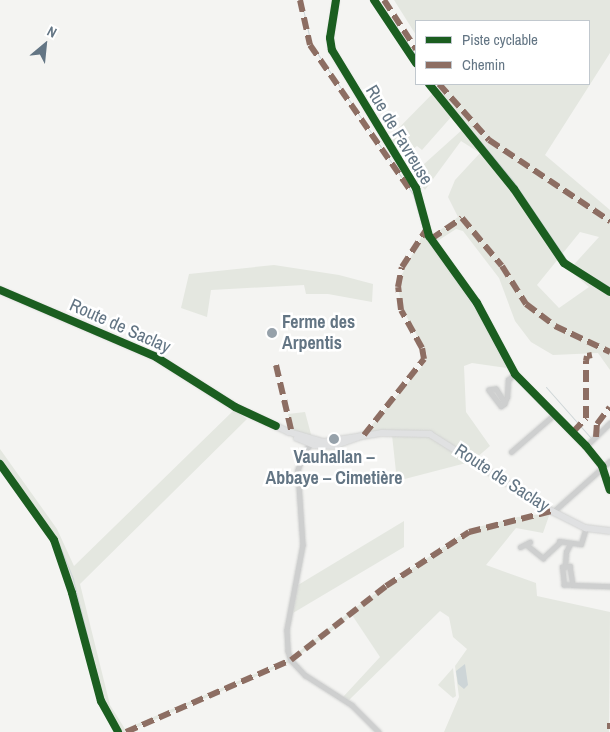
<!DOCTYPE html>
<html>
<head>
<meta charset="utf-8">
<style>
  body { margin:0 }
  #map { position:relative; width:610px; height:732px; overflow:hidden; background:#f4f4f2; font-family:"Archivo Narrow",sans-serif }
  div>[style] { position:absolute }
  .green>* { inset:0; background:#e4e7e0 }
  .water>* { inset:0; background:#cdd5d7 }
  .stream>* { height:1px; margin:-0.5px; padding:0 0.5px; transform-origin:0.5px; border-radius:0.5px; background:#cdd5d7 }
  .roads { filter:drop-shadow(0 0 1px #d1d2d1) drop-shadow(0 0 1px #d1d2d1) }
  .minor>* { height:4.5px; margin:-2.25px; padding:0 2.25px; transform-origin:2.25px; border-radius:2.25px; background:#cecfcf }
  .major>* { height:5.5px; margin:-2.75px; padding:0 2.75px; transform-origin:2.75px; border-radius:2.75px; background:#e0e1e2 }
  .quiet>* { height:6px; margin-top:-3px; transform-origin:0; background:repeating-linear-gradient(90deg,#8d6e63 0 12px,transparent 0 18px) }
  .cycleway>* { height:8px; margin:-4px; padding:0 4px; transform-origin:4px; border-radius:4px; background:#1b5e20 }
  .dots>* { width:14px; height:14px; translate:-50% -50%; box-sizing:border-box; border:2px solid #fff; border-radius:50% }
  span { translate:-50% -50%; white-space:nowrap; text-align:center; line-height:1.15; -webkit-text-stroke:5px #fff; paint-order:stroke }
  .street-label { font-size:18px; color:#637584 }
  .poi-label { font-size:18px; color:#637584; font-weight:700 }
  .left { translate:0 -50%; text-align:left }
  .legend { position:absolute; left:415px; top:20px; width:175px; height:65px; box-sizing:border-box; background:#fff; border:1px solid #c1c8ce; margin:0; padding:6px 9px; list-style:none; font-size:15px; color:#637584 }
  .legend li { display:flex; align-items:center; gap:10px; height:25px }
  .legend b { width:25px; border:1px solid #c1c8ce }
  .north { position:absolute; left:20px; top:20px; width:50px; height:50px; -webkit-text-stroke:4px #fff; paint-order:stroke; rotate:28deg; font-size:14px; font-weight:700; line-height:20px; text-align:center; color:#637584 }
  .north::after { content:''; display:block; margin:auto; width:18px; height:22px; background:#637584; clip-path:polygon(50% 0,100% 100%,50% 72%,0 100%) }
</style>
</head>
<body>
<div id="map">
  <div class="green">
    <i style="clip-path:polygon(evenodd,394px 0,610px 0,610px 53px,545px 155px,610px 210px,610px 370px,598px 353px,553px 355px,531px 342px,515px 321px,499px 278px,463px 231px,456px 229px,436px 242px,432px 236px,458px 217px,448px 197px,455px 180px,480px 153px,461px 141px,425px 190px,413px 174px,463px 129px,452px 116px,422px 150px,417px 146px,401px 158px,388px 139px,442px 84px,589px 84px,589px 21px,416px 21px,416px 35px,394px 0,580px 232px,599px 237px,569px 270px,589px 287px,559px 308px,537px 285px,580px 232px)"></i>
    <i style="clip-path:polygon(424px 232px,478px 313px,507px 368px,472px 363px,464px 366px,466px 412px,490px 446px,475px 459px,437px 437px,388px 431px,366px 432px,425px 363px,427px 354px,403px 310px,399px 293px,400px 278px)"></i>
    <i style="clip-path:polygon(274px 265px,339px 275px,373px 284px,372px 302px,328px 294px,306px 294px,304px 285px,211px 290px,207px 317px,181px 308px,189px 274px)"></i>
    <i style="clip-path:polygon(234px 410px,247px 419px,80px 584px,110px 705px,125px 729px,288px 660px,290px 662px,126px 732px,115px 732px,99px 706px,68px 586px,54px 545px,0 466px,0 449px,57px 529px,74px 566px)"></i>
    <i style="clip-path:polygon(305px 412px,312px 438px,292px 430px,288px 414px)"></i>
    <i style="clip-path:polygon(392px 435px,431px 437px,470px 462px,397px 481px)"></i>
    <i style="clip-path:polygon(550px 513px,543px 533px,516px 528px,486px 565px,536px 583px,537px 596px,610px 612px,609px 732px,444px 732px,459px 697px,455px 666px,467px 649px,453px 637px,449px 617px,440px 611px,348px 701px,343px 697px,380px 657px,352px 615px,293px 660px,292px 657px,363px 602px,461px 535px,474px 528px,518px 517px)"></i>
    <i style="clip-path:polygon(404px 521px,404px 547px,293px 613px,298px 585px)"></i>
    <i style="clip-path:polygon(453px 668px,456px 696px,453px 698px,438px 685px)"></i>
  </div>
  <div class="water">
    <i style="clip-path:polygon(465px 664px,468px 685px,464px 689px,458px 684px,456px 671px)"></i>
  </div>
  <div class="stream">
    <i style="left:301px;top:0;width:45px;rotate:77.2deg"></i>
    <i style="left:311px;top:44px;width:181px;rotate:55.8deg"></i>
    <i style="left:413px;top:194px;width:43px;rotate:73.7deg"></i>
    <i style="left:425px;top:235px;width:93px;rotate:55.1deg"></i>
    <i style="left:478px;top:311px;width:59px;rotate:62.6deg"></i>
    <i style="left:378px;top:0;width:57px;rotate:55.8deg"></i>
    <i style="left:412px;top:49px;width:9px;rotate:63deg"></i>
    <i style="left:433px;top:84px;width:127px;rotate:50.4deg"></i>
    <i style="left:514px;top:182px;width:97px;rotate:56deg"></i>
    <i style="left:568px;top:262px;width:49px;rotate:30.8deg"></i>
    <i style="left:546px;top:387px;width:68px;rotate:48.6deg"></i>
    <i style="left:0;top:459px;width:103px;rotate:55.2deg"></i>
    <i style="left:59px;top:544px;width:38px;rotate:68deg"></i>
    <i style="left:73px;top:579px;width:120px;rotate:76deg"></i>
    <i style="left:102px;top:695px;width:41px;rotate:64.1deg"></i>
  </div>
  <div class="roads">
    <div class="minor">
      <i style="left:336px;top:0;width:38px;rotate:99deg"></i>
      <i style="left:330px;top:38px;width:12px;rotate:81deg"></i>
      <i style="left:332px;top:50px;width:162px;rotate:58.7deg"></i>
      <i style="left:416px;top:188px;width:50px;rotate:74.8deg"></i>
      <i style="left:429px;top:236px;width:82px;rotate:54.4deg"></i>
      <i style="left:477px;top:303px;width:81px;rotate:61.8deg"></i>
      <i style="left:515px;top:374px;width:101px;rotate:45.4deg"></i>
      <i style="left:586px;top:446px;width:26px;rotate:51deg"></i>
      <i style="left:602px;top:466px;width:25px;rotate:72deg"></i>
      <i style="left:504px;top:402px;width:15px;rotate:-122deg"></i>
      <i style="left:496px;top:389px;width:7px;rotate:172deg"></i>
      <i style="left:489px;top:390px;width:20px;rotate:53deg"></i>
      <i style="left:501px;top:406px;width:4px;rotate:-34deg"></i>
      <i style="left:504px;top:404px;width:8px;rotate:-67deg"></i>
      <i style="left:507px;top:397px;width:17px;rotate:-87deg"></i>
      <i style="left:508px;top:380px;width:9px;rotate:-41deg"></i>
      <i style="left:312px;top:444px;width:10px;rotate:135deg"></i>
      <i style="left:305px;top:451px;width:20px;rotate:110deg"></i>
      <i style="left:298px;top:470px;width:75px;rotate:86.2deg"></i>
      <i style="left:303px;top:545px;width:86px;rotate:100.7deg"></i>
      <i style="left:287px;top:630px;width:21px;rotate:87deg"></i>
      <i style="left:288px;top:651px;width:9px;rotate:72deg"></i>
      <i style="left:291px;top:660px;width:21px;rotate:47deg"></i>
      <i style="left:305px;top:675px;width:56px;rotate:32.6deg"></i>
      <i style="left:352px;top:705px;width:38px;rotate:45deg"></i>
      <i style="left:586px;top:446px;width:33px;rotate:-44deg"></i>
      <i style="left:511px;top:452px;width:58px;rotate:-40.8deg"></i>
      <i style="left:553px;top:512px;width:76px;rotate:-41.8deg"></i>
      <i style="left:559px;top:541px;width:22px;rotate:8deg"></i>
      <i style="left:581px;top:544px;width:17px;rotate:-73deg"></i>
      <i style="left:527px;top:545px;width:21px;rotate:39deg"></i>
      <i style="left:543px;top:558px;width:22px;rotate:-43deg"></i>
      <i style="left:520px;top:547px;width:11px;rotate:-27deg"></i>
      <i style="left:565px;top:566px;width:14px;rotate:-86deg"></i>
      <i style="left:566px;top:552px;width:9px;rotate:-63deg"></i>
      <i style="left:570px;top:566px;width:19px;rotate:81deg"></i>
      <i style="left:573px;top:585px;width:9px;rotate:180deg"></i>
      <i style="left:564px;top:585px;width:18px;rotate:-96deg"></i>
      <i style="left:562px;top:567px;width:8px;rotate:-7deg"></i>
      <i style="left:573px;top:585px;width:37px;rotate:2deg"></i>
    </div>
    <div class="major">
      <i style="left:0;top:290px;width:170px;rotate:23.2deg"></i>
      <i style="left:156px;top:357px;width:96px;rotate:32.2deg"></i>
      <i style="left:237px;top:408px;width:57px;rotate:24.8deg"></i>
      <i style="left:289px;top:432px;width:36px;rotate:16deg"></i>
      <i style="left:324px;top:442px;width:59px;rotate:-8.8deg"></i>
      <i style="left:382px;top:433px;width:48px;rotate:1.2deg"></i>
      <i style="left:430px;top:434px;width:144px;rotate:32.3deg"></i>
      <i style="left:552px;top:511px;width:38px;rotate:27deg"></i>
      <i style="left:586px;top:528px;width:24px;rotate:7deg"></i>
      <i style="left:297px;top:438px;width:18px;rotate:22deg"></i>
      <i style="left:314px;top:445px;width:20px;rotate:3deg"></i>
      <i style="left:334px;top:446px;width:32px;rotate:-20deg"></i>
    </div>
  </div>
  <div class="quiet">
    <i style="left:300px;top:0;width:46px;rotate:77.5deg"></i>
    <i style="left:310px;top:45px;width:176px;rotate:55.4deg"></i>
    <i style="left:384px;top:0;width:59px;rotate:56.9deg"></i>
    <i style="left:439px;top:84px;width:75px;rotate:48.2deg"></i>
    <i style="left:489px;top:140px;width:146px;rotate:33.8deg"></i>
    <i style="left:431px;top:239px;width:37px;rotate:-34deg"></i>
    <i style="left:462px;top:218px;width:62px;rotate:50.2deg"></i>
    <i style="left:502px;top:266px;width:45px;rotate:57.7deg"></i>
    <i style="left:526px;top:304px;width:36px;rotate:37deg"></i>
    <i style="left:555px;top:326px;width:61px;rotate:25.3deg"></i>
    <i style="left:276px;top:365px;width:71px;rotate:76.9deg"></i>
    <i style="left:573px;top:432px;width:19px;rotate:-47deg"></i>
    <i style="left:586px;top:418px;width:57px;rotate:-90deg"></i>
    <i style="left:586px;top:361px;width:5px;rotate:-79deg"></i>
    <i style="left:587px;top:356px;width:5px;rotate:-11deg"></i>
    <i style="left:364px;top:435px;width:97px;rotate:-51.7deg"></i>
    <i style="left:424px;top:359px;width:11px;rotate:-100deg"></i>
    <i style="left:422px;top:348px;width:43px;rotate:-118.9deg"></i>
    <i style="left:401px;top:310px;width:23px;rotate:-97deg"></i>
    <i style="left:398px;top:287px;width:20px;rotate:-79deg"></i>
    <i style="left:402px;top:267px;width:44px;rotate:-57deg"></i>
    <i style="left:596px;top:437px;width:13px;rotate:-86deg"></i>
    <i style="left:597px;top:424px;width:21px;rotate:-53deg"></i>
    <i style="left:610px;top:723px;width:6px;rotate:90deg"></i>
    <i style="left:126px;top:732px;width:180px;rotate:-23.6deg"></i>
    <i style="left:291px;top:660px;width:120px;rotate:-37.9deg"></i>
    <i style="left:386px;top:586px;width:99px;rotate:-33deg"></i>
    <i style="left:469px;top:532px;width:86px;rotate:-14.2deg"></i>
  </div>
  <div class="cycleway">
    <i style="left:336px;top:0;width:38px;rotate:99deg"></i>
    <i style="left:330px;top:38px;width:12px;rotate:81deg"></i>
    <i style="left:332px;top:50px;width:162px;rotate:58.7deg"></i>
    <i style="left:416px;top:188px;width:50px;rotate:74.8deg"></i>
    <i style="left:429px;top:236px;width:82px;rotate:54.4deg"></i>
    <i style="left:477px;top:303px;width:81px;rotate:61.8deg"></i>
    <i style="left:515px;top:374px;width:101px;rotate:45.4deg"></i>
    <i style="left:586px;top:446px;width:26px;rotate:51deg"></i>
    <i style="left:602px;top:466px;width:25px;rotate:72deg"></i>
    <i style="left:374px;top:0;width:76px;rotate:56.3deg"></i>
    <i style="left:429px;top:84px;width:135px;rotate:51deg"></i>
    <i style="left:514px;top:189px;width:89px;rotate:56deg"></i>
    <i style="left:564px;top:263px;width:54px;rotate:32.2deg"></i>
    <i style="left:0;top:290px;width:170px;rotate:23.2deg"></i>
    <i style="left:156px;top:357px;width:93px;rotate:32.3deg"></i>
    <i style="left:235px;top:407px;width:45px;rotate:24.9deg"></i>
    <i style="left:0;top:464px;width:93px;rotate:54.6deg"></i>
    <i style="left:54px;top:540px;width:56px;rotate:71.2deg"></i>
    <i style="left:72px;top:593px;width:112px;rotate:75deg"></i>
    <i style="left:101px;top:701px;width:35px;rotate:61deg"></i>
  </div>
  <div class="dots">
    <i style="left:272px;top:333px;background:#96a1aa"></i>
    <i style="left:334px;top:439px;background:#96a1aa"></i>
  </div>
  <div class="street-label">
    <span style="left:399px;top:135px;rotate:59deg">Rue de Favreuse</span>
    <span style="left:120px;top:326px;rotate:24deg">Route de Saclay</span>
    <span style="left:502px;top:478px;rotate:33deg">Route de Saclay</span>
  </div>
  <div class="poi-label">
    <span class="left" style="left:282px;top:333px">Ferme des<br>Arpentis</span>
    <span style="left:334px;top:468px">Vauhallan –<br>Abbaye – Cimetière</span>
  </div>
  <ul class="legend">
  <li><b style="height:6px;background:#1b5e20"></b>Piste cyclable</li>
  <li><b style="height:6px;background:#8d6e63"></b>Chemin</li>
  </ul>
  <div class="north">N</div>
</div>
</body>
</html>
